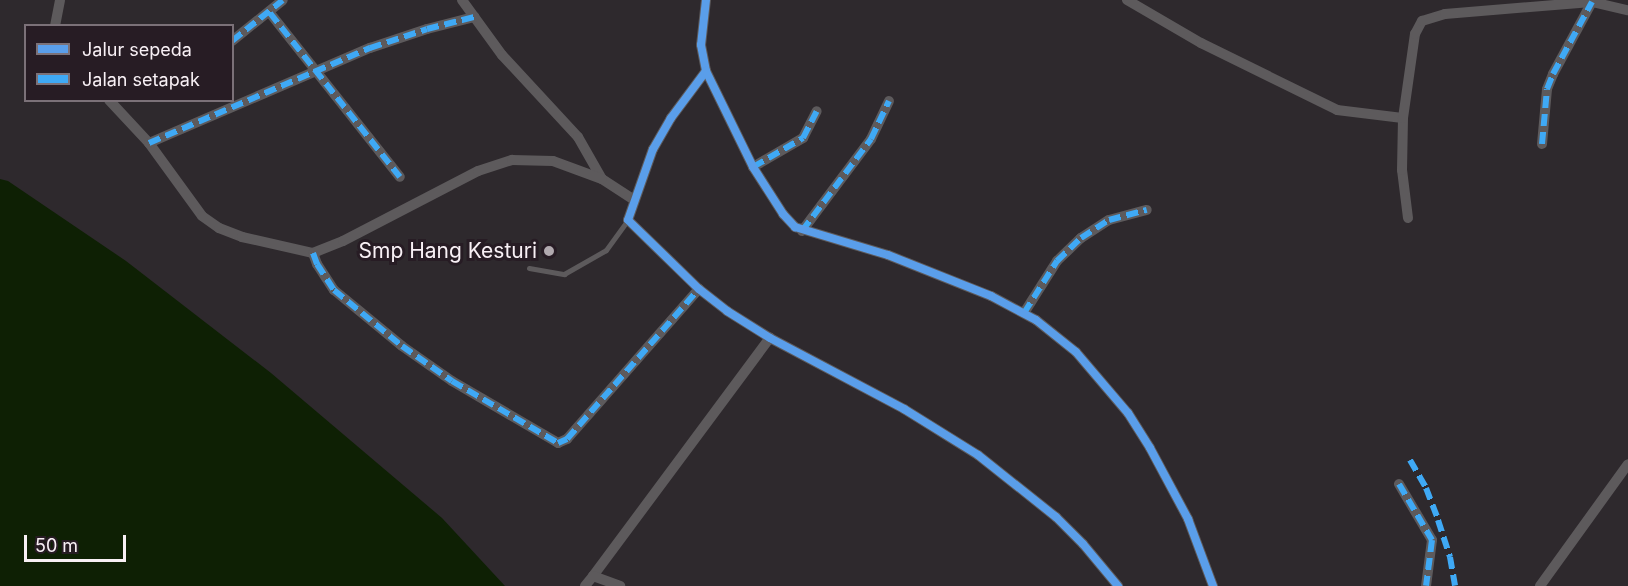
<!DOCTYPE html>
<html>
<head>
<meta charset="utf-8">
<style>
  body { margin:0 }
  #map { position:relative; width:1628px; height:586px; overflow:hidden; background:#2e292d; font-family:Inter,sans-serif }
  div>[style] { position:absolute }
  .water>* { inset:0; background:#0e2004 }
  .service>* { height:5px; margin:-2.5px; padding:0 2.5px; transform-origin:2.5px; border-radius:2.5px; background:#5d5a5c }
  .minor>* { height:10px; margin:-5px; padding:0 5px; transform-origin:5px; border-radius:5px; background:#5d5a5c }
  .quiet>* { height:6px; margin-top:-3px; transform-origin:0; background:repeating-linear-gradient(90deg,#3fa9f5 0 12px,transparent 0 18px) }
  .cycleway>* { height:8px; margin:-4px; padding:0 4px; transform-origin:4px; border-radius:4px; background:#5a9eea }
  .dots>* { width:16px; height:16px; translate:-50% -50%; box-sizing:border-box; border:3px solid #271c24; border-radius:50% }
  span { translate:-50% -50%; white-space:nowrap; text-align:center; line-height:1.15; -webkit-text-stroke:6px #271c24; paint-order:stroke }
  .poi-label { font-size:21px; color:#f8f0f5 }
  .right { translate:-100% -50%; text-align:right }
  .legend { position:absolute; left:24px; top:24px; width:210px; height:78px; box-sizing:border-box; background:#271c24; border:2px solid #7b7178; margin:0; padding:8px 10px; list-style:none; font-size:18px; color:#f8f0f5 }
  .legend li { display:flex; align-items:center; gap:12px; height:30px }
  .legend b { width:30px; border:2px solid #7b7178 }
  .scale { position:absolute; left:24px; top:535px; width:102px; height:27px; box-sizing:border-box; border:3px solid #f8f0f5; border-top:0; padding-left:8px; font-size:18px; line-height:21px; white-space:nowrap; color:#f8f0f5; -webkit-text-stroke:4px #271c24; paint-order:stroke }
</style>
</head>
<body>
<div id="map">
  <div class="water">
    <i style="clip-path:polygon(0 179px,8px 181px,126px 261px,271px 373px,442px 518px,505px 586px,0 586px)"></i>
  </div>
  <div class="service">
    <i style="left:529px;top:268px;width:36px;rotate:10deg"></i>
    <i style="left:564px;top:274px;width:48px;rotate:-29.7deg"></i>
    <i style="left:606px;top:250px;width:37px;rotate:-54deg"></i>
  </div>
  <div class="minor">
    <i style="left:462px;top:0;width:68px;rotate:54deg"></i>
    <i style="left:502px;top:55px;width:112px;rotate:47.2deg"></i>
    <i style="left:578px;top:137px;width:48px;rotate:60.3deg"></i>
    <i style="left:602px;top:179px;width:38px;rotate:33deg"></i>
    <i style="left:706px;top:0;width:45px;rotate:96.3deg"></i>
    <i style="left:701px;top:45px;width:26px;rotate:79deg"></i>
    <i style="left:706px;top:71px;width:59px;rotate:126.7deg"></i>
    <i style="left:671px;top:118px;width:36px;rotate:120deg"></i>
    <i style="left:653px;top:149px;width:75px;rotate:109.4deg"></i>
    <i style="left:628px;top:220px;width:99px;rotate:44.2deg"></i>
    <i style="left:699px;top:289px;width:36px;rotate:38deg"></i>
    <i style="left:727px;top:311px;width:51px;rotate:32.1deg"></i>
    <i style="left:770px;top:338px;width:152px;rotate:27.9deg"></i>
    <i style="left:904px;top:409px;width:87px;rotate:31.9deg"></i>
    <i style="left:978px;top:455px;width:100px;rotate:38.5deg"></i>
    <i style="left:1056px;top:517px;width:38px;rotate:45deg"></i>
    <i style="left:1083px;top:544px;width:55px;rotate:50.2deg"></i>
    <i style="left:1127px;top:0;width:86px;rotate:30.2deg"></i>
    <i style="left:1201px;top:43px;width:152px;rotate:26.2deg"></i>
    <i style="left:1337px;top:110px;width:66px;rotate:6.9deg"></i>
    <i style="left:270px;top:13px;width:209px;rotate:51.6deg"></i>
    <i style="left:55px;top:26px;width:26px;rotate:-79deg"></i>
    <i style="left:232px;top:41px;width:65px;rotate:-38.8deg"></i>
    <i style="left:706px;top:71px;width:107px;rotate:63.9deg"></i>
    <i style="left:753px;top:167px;width:56px;rotate:57.4deg"></i>
    <i style="left:783px;top:214px;width:18px;rotate:47deg"></i>
    <i style="left:795px;top:227px;width:97px;rotate:16.8deg"></i>
    <i style="left:888px;top:255px;width:111px;rotate:21.7deg"></i>
    <i style="left:991px;top:296px;width:51px;rotate:28.1deg"></i>
    <i style="left:1036px;top:320px;width:51px;rotate:38.7deg"></i>
    <i style="left:1076px;top:352px;width:80px;rotate:49.6deg"></i>
    <i style="left:1128px;top:413px;width:41px;rotate:57.8deg"></i>
    <i style="left:1150px;top:448px;width:81px;rotate:61.8deg"></i>
    <i style="left:1188px;top:519px;width:72px;rotate:69.5deg"></i>
    <i style="left:109px;top:100px;width:59px;rotate:47.1deg"></i>
    <i style="left:149px;top:143px;width:90px;rotate:54deg"></i>
    <i style="left:202px;top:216px;width:21px;rotate:35deg"></i>
    <i style="left:219px;top:228px;width:25px;rotate:21deg"></i>
    <i style="left:242px;top:237px;width:73px;rotate:12.7deg"></i>
    <i style="left:313px;top:253px;width:32px;rotate:-22deg"></i>
    <i style="left:343px;top:241px;width:152px;rotate:-27.4deg"></i>
    <i style="left:478px;top:171px;width:36px;rotate:-18deg"></i>
    <i style="left:512px;top:160px;width:41px;rotate:1.4deg"></i>
    <i style="left:553px;top:161px;width:52px;rotate:20.2deg"></i>
    <i style="left:149px;top:143px;width:241px;rotate:-23.3deg"></i>
    <i style="left:370px;top:48px;width:60px;rotate:-18.4deg"></i>
    <i style="left:427px;top:29px;width:49px;rotate:-14.3deg"></i>
    <i style="left:1542px;top:144px;width:55px;rotate:-84.8deg"></i>
    <i style="left:1547px;top:89px;width:16px;rotate:-68deg"></i>
    <i style="left:1553px;top:74px;width:82px;rotate:-61.6deg"></i>
    <i style="left:753px;top:167px;width:58px;rotate:-30.1deg"></i>
    <i style="left:803px;top:138px;width:30px;rotate:-63deg"></i>
    <i style="left:1408px;top:218px;width:48px;rotate:-97.1deg"></i>
    <i style="left:1402px;top:170px;width:52px;rotate:-88.9deg"></i>
    <i style="left:1403px;top:118px;width:85px;rotate:-81.9deg"></i>
    <i style="left:1415px;top:34px;width:15px;rotate:-62deg"></i>
    <i style="left:1422px;top:21px;width:24px;rotate:-17deg"></i>
    <i style="left:1445px;top:14px;width:147px;rotate:-4.7deg"></i>
    <i style="left:1592px;top:2px;width:37px;rotate:13deg"></i>
    <i style="left:802px;top:231px;width:115px;rotate:-53.1deg"></i>
    <i style="left:871px;top:139px;width:42px;rotate:-64.7deg"></i>
    <i style="left:313px;top:253px;width:12px;rotate:70deg"></i>
    <i style="left:317px;top:264px;width:31px;rotate:57deg"></i>
    <i style="left:334px;top:290px;width:88px;rotate:39.5deg"></i>
    <i style="left:402px;top:346px;width:61px;rotate:35deg"></i>
    <i style="left:452px;top:381px;width:123px;rotate:30.3deg"></i>
    <i style="left:558px;top:443px;width:10px;rotate:-24deg"></i>
    <i style="left:567px;top:439px;width:200px;rotate:-48.7deg"></i>
    <i style="left:1024px;top:313px;width:62px;rotate:-57.6deg"></i>
    <i style="left:1057px;top:261px;width:33px;rotate:-44deg"></i>
    <i style="left:1081px;top:238px;width:33px;rotate:-33deg"></i>
    <i style="left:1109px;top:220px;width:39px;rotate:-15deg"></i>
    <i style="left:1399px;top:484px;width:65px;rotate:59.5deg"></i>
    <i style="left:1432px;top:540px;width:46px;rotate:97.4deg"></i>
    <i style="left:593px;top:576px;width:297px;rotate:-53.4deg"></i>
    <i style="left:585px;top:586px;width:13px;rotate:-51deg"></i>
    <i style="left:593px;top:576px;width:29px;rotate:20deg"></i>
    <i style="left:1540px;top:586px;width:150px;rotate:-54.2deg"></i>
  </div>
  <div class="quiet">
    <i style="left:270px;top:13px;width:209px;rotate:51.6deg"></i>
    <i style="left:232px;top:41px;width:65px;rotate:-38.8deg"></i>
    <i style="left:149px;top:143px;width:241px;rotate:-23.3deg"></i>
    <i style="left:370px;top:48px;width:60px;rotate:-18.4deg"></i>
    <i style="left:427px;top:29px;width:49px;rotate:-14.3deg"></i>
    <i style="left:1542px;top:144px;width:55px;rotate:-84.8deg"></i>
    <i style="left:1547px;top:89px;width:16px;rotate:-68deg"></i>
    <i style="left:1553px;top:74px;width:82px;rotate:-61.6deg"></i>
    <i style="left:753px;top:167px;width:58px;rotate:-30.1deg"></i>
    <i style="left:803px;top:138px;width:30px;rotate:-63deg"></i>
    <i style="left:802px;top:231px;width:115px;rotate:-53.1deg"></i>
    <i style="left:871px;top:139px;width:42px;rotate:-64.7deg"></i>
    <i style="left:313px;top:253px;width:12px;rotate:70deg"></i>
    <i style="left:317px;top:264px;width:31px;rotate:57deg"></i>
    <i style="left:334px;top:290px;width:88px;rotate:39.5deg"></i>
    <i style="left:402px;top:346px;width:61px;rotate:35deg"></i>
    <i style="left:452px;top:381px;width:123px;rotate:30.3deg"></i>
    <i style="left:558px;top:443px;width:10px;rotate:-24deg"></i>
    <i style="left:567px;top:439px;width:200px;rotate:-48.7deg"></i>
    <i style="left:1024px;top:313px;width:62px;rotate:-57.6deg"></i>
    <i style="left:1057px;top:261px;width:33px;rotate:-44deg"></i>
    <i style="left:1081px;top:238px;width:33px;rotate:-33deg"></i>
    <i style="left:1109px;top:220px;width:39px;rotate:-15deg"></i>
    <i style="left:1410px;top:460px;width:32px;rotate:60deg"></i>
    <i style="left:1426px;top:488px;width:34px;rotate:69deg"></i>
    <i style="left:1438px;top:520px;width:39px;rotate:72deg"></i>
    <i style="left:1450px;top:557px;width:29px;rotate:80deg"></i>
    <i style="left:1399px;top:484px;width:65px;rotate:59.5deg"></i>
    <i style="left:1432px;top:540px;width:46px;rotate:97.4deg"></i>
  </div>
  <div class="cycleway">
    <i style="left:706px;top:0;width:45px;rotate:96.3deg"></i>
    <i style="left:701px;top:45px;width:26px;rotate:79deg"></i>
    <i style="left:706px;top:71px;width:59px;rotate:126.7deg"></i>
    <i style="left:671px;top:118px;width:36px;rotate:120deg"></i>
    <i style="left:653px;top:149px;width:75px;rotate:109.4deg"></i>
    <i style="left:628px;top:220px;width:99px;rotate:44.2deg"></i>
    <i style="left:699px;top:289px;width:36px;rotate:38deg"></i>
    <i style="left:727px;top:311px;width:51px;rotate:32.1deg"></i>
    <i style="left:770px;top:338px;width:152px;rotate:27.9deg"></i>
    <i style="left:904px;top:409px;width:87px;rotate:31.9deg"></i>
    <i style="left:978px;top:455px;width:100px;rotate:38.5deg"></i>
    <i style="left:1056px;top:517px;width:38px;rotate:45deg"></i>
    <i style="left:1083px;top:544px;width:55px;rotate:50.2deg"></i>
    <i style="left:706px;top:71px;width:107px;rotate:63.9deg"></i>
    <i style="left:753px;top:167px;width:56px;rotate:57.4deg"></i>
    <i style="left:783px;top:214px;width:18px;rotate:47deg"></i>
    <i style="left:795px;top:227px;width:97px;rotate:16.8deg"></i>
    <i style="left:888px;top:255px;width:111px;rotate:21.7deg"></i>
    <i style="left:991px;top:296px;width:51px;rotate:28.1deg"></i>
    <i style="left:1036px;top:320px;width:51px;rotate:38.7deg"></i>
    <i style="left:1076px;top:352px;width:80px;rotate:49.6deg"></i>
    <i style="left:1128px;top:413px;width:41px;rotate:57.8deg"></i>
    <i style="left:1150px;top:448px;width:81px;rotate:61.8deg"></i>
    <i style="left:1188px;top:519px;width:72px;rotate:69.5deg"></i>
  </div>
  <div class="dots">
    <i style="left:549px;top:251px;background:#b1aaaf"></i>
  </div>
  <div class="poi-label">
    <span class="right" style="left:537px;top:251px">Smp Hang Kesturi</span>
  </div>
  <ul class="legend">
  <li><b style="height:8px;background:#5a9eea"></b>Jalur sepeda</li>
  <li><b style="height:8px;background:#3fa9f5"></b>Jalan setapak</li>
  </ul>
  <div class="scale">50 m</div>
</div>
</body>
</html>
